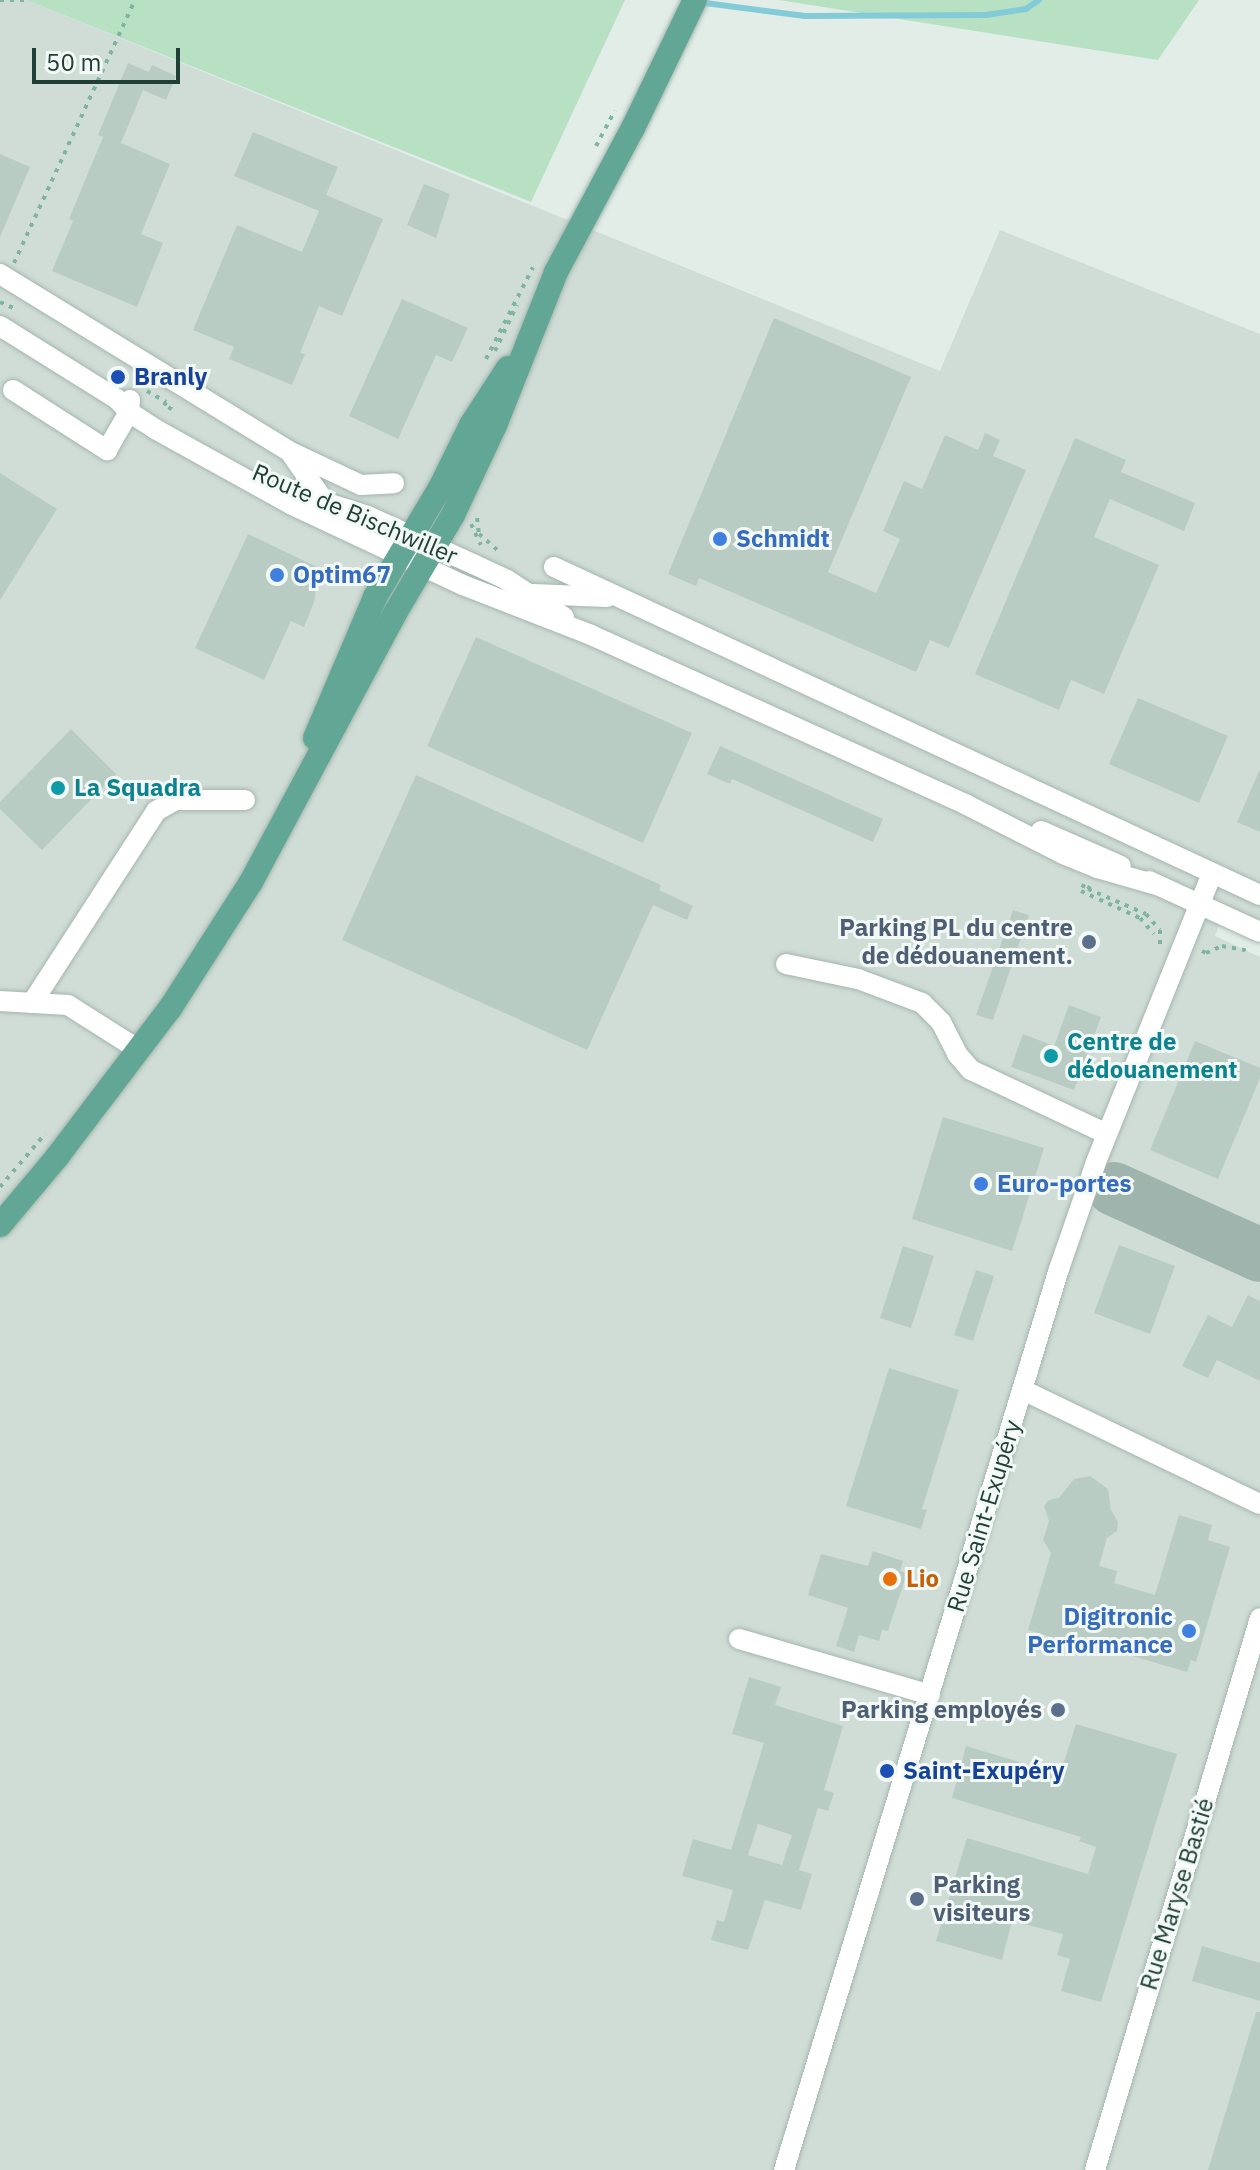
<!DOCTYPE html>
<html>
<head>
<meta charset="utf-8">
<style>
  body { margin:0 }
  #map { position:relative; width:1260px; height:2170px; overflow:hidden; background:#e2ede8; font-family:"IBM Plex Sans",sans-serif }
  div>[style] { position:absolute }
  .built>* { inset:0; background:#d0ddd7 }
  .green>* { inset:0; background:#b8e1c3 }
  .stream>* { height:6px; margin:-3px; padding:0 3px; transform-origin:3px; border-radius:3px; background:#84cbd8 }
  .taxiway>* { height:54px; margin:-27px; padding:0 27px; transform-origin:27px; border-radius:27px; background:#9eb4ad }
  .building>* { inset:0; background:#b9ccc4 }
  .path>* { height:4px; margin-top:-2px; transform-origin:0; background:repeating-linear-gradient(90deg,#7fb4a3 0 4px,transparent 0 10px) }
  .roads { filter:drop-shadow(0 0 2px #a4b6af) drop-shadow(0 0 2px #a4b6af) }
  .minor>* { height:20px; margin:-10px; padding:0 10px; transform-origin:10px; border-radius:10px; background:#fff }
  .major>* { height:24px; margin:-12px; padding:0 12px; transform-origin:12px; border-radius:12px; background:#62a795 }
  .dots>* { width:22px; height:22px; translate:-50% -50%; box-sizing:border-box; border:4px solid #f3f9f6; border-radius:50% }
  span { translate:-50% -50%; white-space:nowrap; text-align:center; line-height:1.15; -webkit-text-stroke:6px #f3f9f6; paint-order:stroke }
  .transit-label { font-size:24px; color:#164399; font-weight:700 }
  .left { translate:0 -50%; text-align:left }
  .street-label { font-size:24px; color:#204037 }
  .shop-label { font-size:24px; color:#366cbe; font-weight:700 }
  .right { translate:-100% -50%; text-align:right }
  .culture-label { font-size:24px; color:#0d838f; font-weight:700 }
  .service-label { font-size:24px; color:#4e5e75; font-weight:700 }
  .food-label { font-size:24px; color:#c56008; font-weight:700 }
  .scale { position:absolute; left:32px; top:48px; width:148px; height:36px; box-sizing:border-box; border:4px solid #204037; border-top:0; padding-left:10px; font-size:24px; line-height:28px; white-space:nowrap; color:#204037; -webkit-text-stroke:6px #f3f9f6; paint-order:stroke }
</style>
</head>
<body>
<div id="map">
  <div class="built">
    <i style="clip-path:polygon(0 0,26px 0,940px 371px,1000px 230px,1260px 334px,1260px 922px,1226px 907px,1215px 936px,1260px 957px,1260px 2170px,0 2170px)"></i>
  </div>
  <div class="green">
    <i style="clip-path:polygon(26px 0,625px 0,531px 202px)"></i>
    <i style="clip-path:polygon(779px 0,1199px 0,1158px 60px)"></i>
  </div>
  <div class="stream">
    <i style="left:705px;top:3px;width:101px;rotate:7.4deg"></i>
    <i style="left:805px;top:16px;width:181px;rotate:-0.3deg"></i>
    <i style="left:986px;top:15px;width:40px;rotate:-8.5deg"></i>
    <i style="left:1026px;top:9px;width:16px;rotate:-35deg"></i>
  </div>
  <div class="taxiway">
    <i style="left:1114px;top:1189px;width:160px;rotate:24.3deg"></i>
  </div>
  <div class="building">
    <i style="clip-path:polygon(128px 63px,149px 72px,152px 65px,176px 76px,166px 100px,143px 90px,121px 143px,170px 164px,141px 234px,163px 243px,137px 307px,52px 271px,73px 221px,69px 219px,103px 137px,98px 135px)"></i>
    <i style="clip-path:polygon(253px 132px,338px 167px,326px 195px,383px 219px,342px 316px,319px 306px,300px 353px,305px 354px,292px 385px,229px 359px,234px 347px,193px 330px,237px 225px,302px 252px,319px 211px,234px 176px)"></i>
    <i style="clip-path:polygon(0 154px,30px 167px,0 237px)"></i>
    <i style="clip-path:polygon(424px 184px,450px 194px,436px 238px,407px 225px)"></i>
    <i style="clip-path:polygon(402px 299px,468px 328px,452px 362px,436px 355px,398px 439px,349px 416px)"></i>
    <i style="clip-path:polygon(774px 318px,911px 377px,828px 572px,876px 593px,900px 539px,883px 531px,904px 481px,922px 489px,945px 435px,978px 450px,985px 433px,1000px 440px,993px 456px,1026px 470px,949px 648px,930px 640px,916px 672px,699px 578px,696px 586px,668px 574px)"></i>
    <i style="clip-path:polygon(1075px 438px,1126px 460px,1121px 472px,1195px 503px,1184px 531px,1110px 499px,1094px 537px,1159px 565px,1104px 694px,1071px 680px,1059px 710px,975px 674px)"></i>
    <i style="clip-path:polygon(0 473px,57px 509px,0 600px)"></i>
    <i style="clip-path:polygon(248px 534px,319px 568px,314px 602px,304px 627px,291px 621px,264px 680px,195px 648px)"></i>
    <i style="clip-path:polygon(476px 637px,692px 733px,643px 843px,427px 746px)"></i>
    <i style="clip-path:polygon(1138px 698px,1228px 736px,1199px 803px,1109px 764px)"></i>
    <i style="clip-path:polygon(71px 729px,116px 774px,42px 850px,0 809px,0 802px)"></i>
    <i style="clip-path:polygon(720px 746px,883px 819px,873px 842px,732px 779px,730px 784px,707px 774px)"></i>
    <i style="clip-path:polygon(1260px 769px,1260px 832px,1237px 822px)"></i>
    <i style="clip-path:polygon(416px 775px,661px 885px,659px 890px,693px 906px,687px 920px,653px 905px,587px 1050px,342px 940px)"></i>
    <i style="clip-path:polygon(1013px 910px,1029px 915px,993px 1020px,976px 1015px)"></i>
    <i style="clip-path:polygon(1069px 1005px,1101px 1017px,1074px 1090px,1011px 1067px,1023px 1034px,1054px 1046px)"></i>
    <i style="clip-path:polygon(1195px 1041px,1260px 1068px,1260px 1078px,1218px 1179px,1150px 1150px)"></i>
    <i style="clip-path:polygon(943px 1117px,1044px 1148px,1012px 1251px,912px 1219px)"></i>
    <i style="clip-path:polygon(1119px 1245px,1175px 1266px,1150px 1334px,1094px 1313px)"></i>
    <i style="clip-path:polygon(903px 1246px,934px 1256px,911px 1328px,880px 1318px)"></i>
    <i style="clip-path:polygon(976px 1270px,994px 1276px,973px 1341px,954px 1335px)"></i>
    <i style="clip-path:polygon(1248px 1295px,1260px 1301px,1260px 1381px,1217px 1360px,1208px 1378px,1182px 1366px,1208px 1315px,1232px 1327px)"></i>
    <i style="clip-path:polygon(889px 1368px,959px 1390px,922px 1509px,927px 1510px,921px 1529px,846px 1506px)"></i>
    <i style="clip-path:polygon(1090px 1476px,1108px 1489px,1111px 1510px,1118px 1522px,1117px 1531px,1107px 1538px,1099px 1566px,1117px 1571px,1114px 1583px,1155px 1595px,1179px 1515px,1212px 1525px,1208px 1540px,1230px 1547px,1196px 1662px,1191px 1660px,1187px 1672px,1095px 1645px,1094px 1650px,1028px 1630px,1051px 1553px,1043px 1540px,1049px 1521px,1044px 1506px,1049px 1500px,1059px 1498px,1074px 1479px)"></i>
    <i style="clip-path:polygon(873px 1551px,903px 1561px,900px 1571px,907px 1573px,888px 1631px,882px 1630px,879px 1641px,859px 1635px,854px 1652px,836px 1646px,848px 1608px,808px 1595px,821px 1554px,868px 1566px)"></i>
    <i style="clip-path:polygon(evenodd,749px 1677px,781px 1687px,775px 1705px,843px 1726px,824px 1790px,834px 1793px,828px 1811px,818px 1808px,799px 1870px,812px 1874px,801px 1910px,765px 1900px,748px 1950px,711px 1940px,717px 1920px,724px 1922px,733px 1890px,682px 1876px,693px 1839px,731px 1850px,764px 1743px,732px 1734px,749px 1677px,758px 1824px,792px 1835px,782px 1865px,748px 1855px,758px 1824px)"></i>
    <i style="clip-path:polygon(1076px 1724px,1177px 1754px,1101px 2002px,1061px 1991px,1070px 1959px,1057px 1955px,1063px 1934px,1012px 1921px,1002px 1960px,936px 1941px,967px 1838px,1088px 1874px,1096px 1847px,1079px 1841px,1081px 1837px,952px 1798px,966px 1746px,1060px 1774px)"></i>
    <i style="clip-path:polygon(1202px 1946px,1260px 1963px,1260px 2001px,1192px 1981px)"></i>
    <i style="clip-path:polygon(1256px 2012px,1260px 2012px,1260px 2170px,1208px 2170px)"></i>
  </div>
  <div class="path">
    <i style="left:0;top:0;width:30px"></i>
    <i style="left:596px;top:146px;width:40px;rotate:-62deg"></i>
    <i style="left:14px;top:263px;width:289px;rotate:-65.3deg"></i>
    <i style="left:0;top:302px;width:20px;rotate:24deg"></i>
    <i style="left:495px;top:351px;width:51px;rotate:-64.4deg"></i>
    <i style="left:486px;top:359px;width:103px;rotate:-62.9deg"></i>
    <i style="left:147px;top:391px;width:22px;rotate:30deg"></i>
    <i style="left:166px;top:402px;width:4px;rotate:117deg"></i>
    <i style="left:169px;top:410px;width:9px;rotate:-58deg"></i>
    <i style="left:477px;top:518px;width:16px;rotate:83deg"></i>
    <i style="left:479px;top:534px;width:30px;rotate:41deg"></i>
    <i style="left:471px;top:524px;width:23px;rotate:65deg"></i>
    <i style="left:1084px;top:884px;width:8px;rotate:113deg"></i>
    <i style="left:1081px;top:891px;width:65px;rotate:24.6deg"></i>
    <i style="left:1140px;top:918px;width:21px;rotate:49deg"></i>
    <i style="left:1090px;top:886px;width:4px;rotate:124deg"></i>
    <i style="left:1088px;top:889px;width:63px;rotate:23.3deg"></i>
    <i style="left:1146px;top:914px;width:21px;rotate:49deg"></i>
    <i style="left:1160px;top:930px;width:15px;rotate:90deg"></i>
    <i style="left:1202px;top:951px;width:4px;rotate:27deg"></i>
    <i style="left:1206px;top:953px;width:17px;rotate:-24deg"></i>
    <i style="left:1222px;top:946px;width:28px;rotate:10deg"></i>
    <i style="left:0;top:1187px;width:70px;rotate:-49.7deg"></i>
  </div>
  <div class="roads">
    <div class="minor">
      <i style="left:0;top:274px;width:340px;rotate:31.5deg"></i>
      <i style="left:290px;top:452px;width:63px;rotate:55.3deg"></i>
      <i style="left:0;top:326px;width:138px;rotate:32deg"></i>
      <i style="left:117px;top:399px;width:18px;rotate:47deg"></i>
      <i style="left:129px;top:412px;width:31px;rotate:33deg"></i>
      <i style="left:155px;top:429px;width:157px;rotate:29deg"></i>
      <i style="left:292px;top:505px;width:189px;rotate:25.1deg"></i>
      <i style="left:463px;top:585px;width:137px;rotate:21.3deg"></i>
      <i style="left:591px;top:635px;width:410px;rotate:24.3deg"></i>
      <i style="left:965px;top:804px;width:110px;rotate:27deg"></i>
      <i style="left:1063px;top:854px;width:37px;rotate:22deg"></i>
      <i style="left:1097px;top:868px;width:66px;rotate:15.9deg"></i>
      <i style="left:13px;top:390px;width:112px;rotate:32.6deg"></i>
      <i style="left:107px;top:450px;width:44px;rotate:-59.9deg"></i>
      <i style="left:129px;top:412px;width:12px;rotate:-85deg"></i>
      <i style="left:293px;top:453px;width:75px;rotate:25.2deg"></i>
      <i style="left:361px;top:485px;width:33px;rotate:-3deg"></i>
      <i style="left:289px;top:491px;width:83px;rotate:17.6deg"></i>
      <i style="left:368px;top:516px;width:115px;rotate:24.6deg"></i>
      <i style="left:473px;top:564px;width:38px;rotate:25deg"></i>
      <i style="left:507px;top:580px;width:68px;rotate:33deg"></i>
      <i style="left:554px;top:567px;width:778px;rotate:24.92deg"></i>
      <i style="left:532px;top:594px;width:75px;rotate:2.3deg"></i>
      <i style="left:1041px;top:831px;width:87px;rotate:23.6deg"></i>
      <i style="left:1149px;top:881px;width:122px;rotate:24.7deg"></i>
      <i style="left:786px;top:964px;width:74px;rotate:11.8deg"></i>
      <i style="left:858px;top:979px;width:68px;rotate:20.6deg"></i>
      <i style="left:922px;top:1003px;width:27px;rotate:45deg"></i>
      <i style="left:941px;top:1022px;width:36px;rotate:63deg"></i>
      <i style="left:957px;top:1054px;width:21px;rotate:49deg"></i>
      <i style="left:971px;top:1070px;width:150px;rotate:25.2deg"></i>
      <i style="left:0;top:1001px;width:68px;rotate:3.4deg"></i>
      <i style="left:68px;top:1005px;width:84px;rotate:32.4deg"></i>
      <i style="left:32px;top:1003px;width:229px;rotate:-57.1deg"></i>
      <i style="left:156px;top:811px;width:23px;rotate:-29deg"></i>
      <i style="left:176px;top:800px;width:69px"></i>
      <i style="left:1023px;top:1390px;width:263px;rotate:25.7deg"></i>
      <i style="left:739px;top:1639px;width:199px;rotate:16.3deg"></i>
      <i style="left:784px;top:2170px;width:942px;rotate:-73.03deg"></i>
      <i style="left:1059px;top:1269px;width:113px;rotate:-70.9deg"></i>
      <i style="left:1096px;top:1162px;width:311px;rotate:-68.1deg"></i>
      <i style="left:1095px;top:2170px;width:576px;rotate:-73.36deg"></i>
    </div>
    <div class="major">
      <i style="left:315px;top:738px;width:153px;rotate:-66.9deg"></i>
      <i style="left:375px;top:597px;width:127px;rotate:-59.2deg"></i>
      <i style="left:440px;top:488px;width:70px;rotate:-63.8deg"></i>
      <i style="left:471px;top:425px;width:68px;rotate:-57deg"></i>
      <i style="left:0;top:1225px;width:89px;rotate:-50deg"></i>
      <i style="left:57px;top:1157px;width:188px;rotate:-52.8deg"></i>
      <i style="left:171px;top:1007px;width:148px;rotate:-57.4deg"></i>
      <i style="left:251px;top:882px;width:303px;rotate:-61.8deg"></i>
      <i style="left:394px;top:615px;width:116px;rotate:-59.5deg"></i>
      <i style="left:453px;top:515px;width:102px;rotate:-64.9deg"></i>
      <i style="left:496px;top:423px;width:162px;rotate:-68.3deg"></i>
      <i style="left:556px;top:272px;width:163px;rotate:-61.9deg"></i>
      <i style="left:633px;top:128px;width:142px;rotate:-64.2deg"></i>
    </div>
  </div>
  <div class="dots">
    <i style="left:118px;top:377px;background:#1a4fb4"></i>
    <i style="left:720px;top:539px;background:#3f7fe0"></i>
    <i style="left:277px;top:575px;background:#3f7fe0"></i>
    <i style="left:58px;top:788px;background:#0f9aa8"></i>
    <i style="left:1089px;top:942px;background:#5c6f8a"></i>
    <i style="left:1051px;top:1056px;background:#0f9aa8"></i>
    <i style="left:981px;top:1184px;background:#3f7fe0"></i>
    <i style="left:890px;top:1579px;background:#e8710a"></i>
    <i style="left:1189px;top:1631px;background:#3f7fe0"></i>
    <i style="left:1058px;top:1710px;background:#5c6f8a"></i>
    <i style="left:887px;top:1771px;background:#1a4fb4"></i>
    <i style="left:917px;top:1899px;background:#5c6f8a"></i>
  </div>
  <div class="transit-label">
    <span class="left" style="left:134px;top:377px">Branly</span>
    <span class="left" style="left:903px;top:1771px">Saint-Exupéry</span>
  </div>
  <div class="street-label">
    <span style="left:355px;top:514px;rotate:23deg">Route de Bischwiller</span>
    <span style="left:984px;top:1516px;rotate:-73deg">Rue Saint-Exupéry</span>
    <span style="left:1177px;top:1894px;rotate:-73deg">Rue Maryse Bastié</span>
  </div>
  <div class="shop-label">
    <span class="left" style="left:736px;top:539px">Schmidt</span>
    <span class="left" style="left:293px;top:575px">Optim67</span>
    <span class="left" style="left:997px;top:1184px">Euro-portes</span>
    <span class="right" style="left:1173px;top:1631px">Digitronic<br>Performance</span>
  </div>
  <div class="culture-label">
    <span class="left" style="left:74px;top:788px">La Squadra</span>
    <span class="left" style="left:1067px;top:1056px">Centre de<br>dédouanement</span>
  </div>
  <div class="service-label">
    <span class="right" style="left:1073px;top:942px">Parking PL du centre<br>de dédouanement.</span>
    <span class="right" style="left:1042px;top:1710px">Parking employés</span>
    <span class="left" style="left:933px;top:1899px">Parking<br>visiteurs</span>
  </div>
  <div class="food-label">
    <span class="left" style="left:906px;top:1579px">Lio</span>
  </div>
  <div class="scale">50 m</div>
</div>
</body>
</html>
